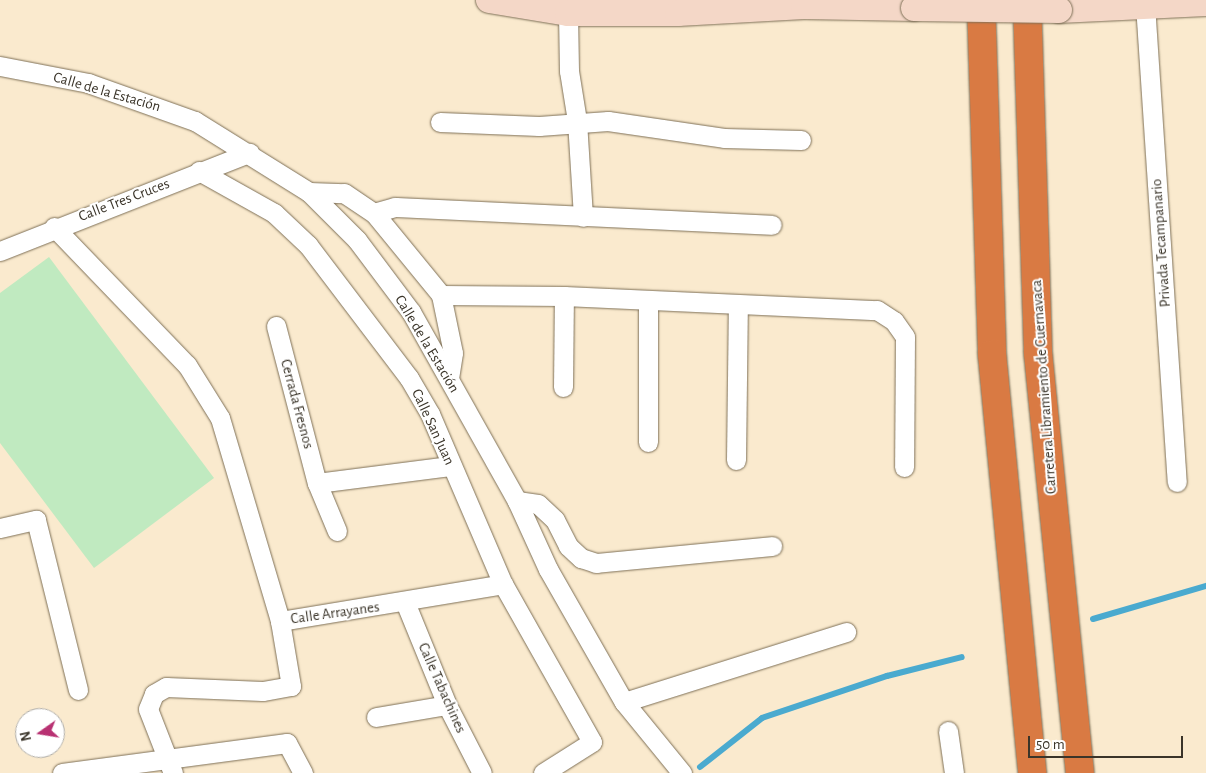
<!DOCTYPE html>
<html>
<head>
<meta charset="utf-8">
<style>
  body { margin:0 }
  #map { position:relative; width:1206px; height:773px; overflow:hidden; background:#faeace; font-family:"Alegreya Sans",sans-serif }
  div>[style] { position:absolute }
  .green>* { inset:0; background:#c0eac0 }
  .stream>* { height:6px; margin:-3px; padding:0 3px; transform-origin:3px; border-radius:3px; background:#4aaacf }
  .roads { filter:drop-shadow(0 0 1px #7e7057) drop-shadow(0 0 1px #7e7057) }
  .street>* { height:19px; margin:-9.5px; padding:0 9.5px; transform-origin:9.5px; border-radius:9.5px; background:#fff }
  .secondary>* { height:26px; margin:-13px; padding:0 13px; transform-origin:13px; border-radius:13px; background:#f4d7c7 }
  .highway>* { height:28px; margin:-14px; padding:0 14px; transform-origin:14px; border-radius:14px; background:#d97a43 }
  .bridges { filter:drop-shadow(0 0 1px #7e7057) drop-shadow(0 0 1px #7e7057) }
  .secondary-bridge>* { height:26px; margin:-13px; padding:0 13px; transform-origin:13px; border-radius:13px; background:#f4d7c7 }
  span { translate:-50% -50%; white-space:nowrap; text-align:center; line-height:1.15; -webkit-text-stroke:4px #fff; paint-order:stroke }
  .street-label { font-size:15px; color:#3a3429 }
  .north { position:absolute; left:15px; top:708px; width:50px; height:50px; box-sizing:border-box; background:#fff; border:1px solid #b0aea9; border-radius:50%; rotate:257deg; font-size:14px; font-weight:700; line-height:20px; text-align:center; color:#3a3429 }
  .north::after { content:''; display:block; margin:auto; width:18px; height:22px; background:#b83172; clip-path:polygon(50% 0,100% 100%,50% 72%,0 100%) }
  .scale { position:absolute; left:1028px; top:736px; width:155px; height:22px; box-sizing:border-box; border:2px solid #3a3429; border-top:0; padding-left:6px; font-size:15px; line-height:18px; white-space:nowrap; color:#3a3429; -webkit-text-stroke:4px #fff; paint-order:stroke }
</style>
</head>
<body>
<div id="map">
  <div class="green">
    <i style="clip-path:polygon(49px 257px,214px 478px,94px 568px,0 443px,0 293px)"></i>
  </div>
  <div class="stream">
    <i style="left:1093px;top:619px;width:118px;rotate:-16.3deg"></i>
    <i style="left:700px;top:767px;width:79px;rotate:-38.3deg"></i>
    <i style="left:762px;top:718px;width:132px;rotate:-18.6deg"></i>
    <i style="left:887px;top:676px;width:77px;rotate:-14.2deg"></i>
  </div>
  <div class="roads">
    <div class="street">
      <i style="left:1145px;top:4px;width:479px;rotate:86.2deg"></i>
      <i style="left:568px;top:13px;width:58px;rotate:89deg"></i>
      <i style="left:569px;top:71px;width:51px;rotate:80.9deg"></i>
      <i style="left:577px;top:121px;width:96px;rotate:86.4deg"></i>
      <i style="left:0;top:66px;width:90px;rotate:10.9deg"></i>
      <i style="left:88px;top:83px;width:114px;rotate:19.6deg"></i>
      <i style="left:195px;top:121px;width:134px;rotate:31.9deg"></i>
      <i style="left:309px;top:192px;width:68px;rotate:45deg"></i>
      <i style="left:357px;top:240px;width:90px;rotate:53.1deg"></i>
      <i style="left:411px;top:312px;width:217px;rotate:60.7deg"></i>
      <i style="left:517px;top:501px;width:75px;rotate:65.5deg"></i>
      <i style="left:548px;top:569px;width:153px;rotate:60.3deg"></i>
      <i style="left:624px;top:702px;width:92px;rotate:50.8deg"></i>
      <i style="left:440px;top:122px;width:99px;rotate:2.3deg"></i>
      <i style="left:539px;top:126px;width:69px;rotate:-4.1deg"></i>
      <i style="left:608px;top:121px;width:117px;rotate:8.3deg"></i>
      <i style="left:724px;top:138px;width:77px;rotate:1.5deg"></i>
      <i style="left:199px;top:171px;width:86px;rotate:29.2deg"></i>
      <i style="left:274px;top:213px;width:47px;rotate:43.3deg"></i>
      <i style="left:308px;top:245px;width:167px;rotate:52.8deg"></i>
      <i style="left:409px;top:378px;width:42px;rotate:59.7deg"></i>
      <i style="left:430px;top:414px;width:185px;rotate:66.8deg"></i>
      <i style="left:503px;top:584px;width:181px;rotate:60.6deg"></i>
      <i style="left:592px;top:742px;width:58px;rotate:147.7deg"></i>
      <i style="left:309px;top:192px;width:35px;rotate:2deg"></i>
      <i style="left:344px;top:193px;width:36px;rotate:34deg"></i>
      <i style="left:374px;top:213px;width:106px;rotate:50.7deg"></i>
      <i style="left:441px;top:295px;width:59px;rotate:78.3deg"></i>
      <i style="left:453px;top:353px;width:25px;rotate:99deg"></i>
      <i style="left:374px;top:213px;width:22px;rotate:-16deg"></i>
      <i style="left:395px;top:207px;width:377px;rotate:2.7deg"></i>
      <i style="left:54px;top:227px;width:192px;rotate:46.1deg"></i>
      <i style="left:187px;top:365px;width:62px;rotate:58.1deg"></i>
      <i style="left:220px;top:418px;width:212px;rotate:73.5deg"></i>
      <i style="left:280px;top:621px;width:66px;rotate:80.4deg"></i>
      <i style="left:291px;top:686px;width:29px;rotate:170deg"></i>
      <i style="left:262px;top:691px;width:96px;rotate:-177.6deg"></i>
      <i style="left:166px;top:687px;width:14px;rotate:150deg"></i>
      <i style="left:154px;top:694px;width:16px;rotate:112deg"></i>
      <i style="left:148px;top:709px;width:69px;rotate:68.7deg"></i>
      <i style="left:0;top:251px;width:268px;rotate:-21.5deg"></i>
      <i style="left:441px;top:295px;width:123px;rotate:0.5deg"></i>
      <i style="left:564px;top:296px;width:313px;rotate:2.6deg"></i>
      <i style="left:877px;top:310px;width:20px;rotate:33deg"></i>
      <i style="left:894px;top:321px;width:19px;rotate:55deg"></i>
      <i style="left:905px;top:337px;width:130px;rotate:90.4deg"></i>
      <i style="left:276px;top:326px;width:162px;rotate:75.4deg"></i>
      <i style="left:317px;top:483px;width:52px;rotate:67.4deg"></i>
      <i style="left:563px;top:387px;width:91px;rotate:-89.4deg"></i>
      <i style="left:648px;top:442px;width:141px;rotate:-90deg"></i>
      <i style="left:736px;top:460px;width:155px;rotate:-89.3deg"></i>
      <i style="left:317px;top:483px;width:134px;rotate:-7.3deg"></i>
      <i style="left:517px;top:501px;width:21px;rotate:8deg"></i>
      <i style="left:538px;top:504px;width:23px;rotate:43deg"></i>
      <i style="left:555px;top:520px;width:29px;rotate:63deg"></i>
      <i style="left:568px;top:546px;width:18px;rotate:43deg"></i>
      <i style="left:581px;top:558px;width:16px;rotate:18deg"></i>
      <i style="left:596px;top:563px;width:177px;rotate:-5.5deg"></i>
      <i style="left:0;top:528px;width:37px;rotate:-13deg"></i>
      <i style="left:36px;top:520px;width:175px;rotate:76.1deg"></i>
      <i style="left:405px;top:602px;width:111px;rotate:67.8deg"></i>
      <i style="left:447px;top:705px;width:76px;rotate:62.8deg"></i>
      <i style="left:280px;top:621px;width:226px;rotate:-9.4deg"></i>
      <i style="left:624px;top:702px;width:233px;rotate:-17.5deg"></i>
      <i style="left:376px;top:717px;width:72px;rotate:-9.6deg"></i>
      <i style="left:948px;top:731px;width:42px;rotate:81.9deg"></i>
      <i style="left:62px;top:773px;width:227px;rotate:-7.6deg"></i>
      <i style="left:287px;top:743px;width:34px;rotate:62deg"></i>
    </div>
    <div class="secondary">
      <i style="left:489px;top:0;width:80px;rotate:9.3deg"></i>
      <i style="left:568px;top:13px;width:110px"></i>
      <i style="left:678px;top:13px;width:126px;rotate:-3.2deg"></i>
      <i style="left:804px;top:6px;width:110px;rotate:1deg"></i>
      <i style="left:1059px;top:10px;width:147px;rotate:-2.7deg"></i>
    </div>
    <div class="highway">
      <i style="left:981px;top:0;width:354px;rotate:88.2deg"></i>
      <i style="left:992px;top:354px;width:421px;rotate:84.5deg"></i>
      <i style="left:1027px;top:0;width:353px;rotate:88.2deg"></i>
      <i style="left:1038px;top:353px;width:422px;rotate:84.3deg"></i>
    </div>
  </div>
  <div class="bridges">
    <div class="secondary-bridge">
      <i style="left:914px;top:8px;width:145px;rotate:0.8deg"></i>
    </div>
  </div>
  <div class="street-label">
    <span style="left:107px;top:92px;rotate:16deg">Calle de la Estación</span>
    <span style="left:124px;top:200px;rotate:-21deg">Calle Tres Cruces</span>
    <span style="left:1161px;top:243px;rotate:-94deg">Privada Tecampanario</span>
    <span style="left:427px;top:344px;rotate:59deg">Calle de la Estación</span>
    <span style="left:1044px;top:387px;rotate:-94deg">Carretera Libramiento de Cuernavaca</span>
    <span style="left:297px;top:404px;rotate:75deg">Cerrada Fresnos</span>
    <span style="left:433px;top:427px;rotate:65deg">Calle San Juan</span>
    <span style="left:335px;top:613px;rotate:-8deg">Calle Arrayanes</span>
    <span style="left:442px;top:688px;rotate:66deg">Calle Tabachines</span>
  </div>
  <div class="north">N</div>
  <div class="scale">50 m</div>
</div>
</body>
</html>
